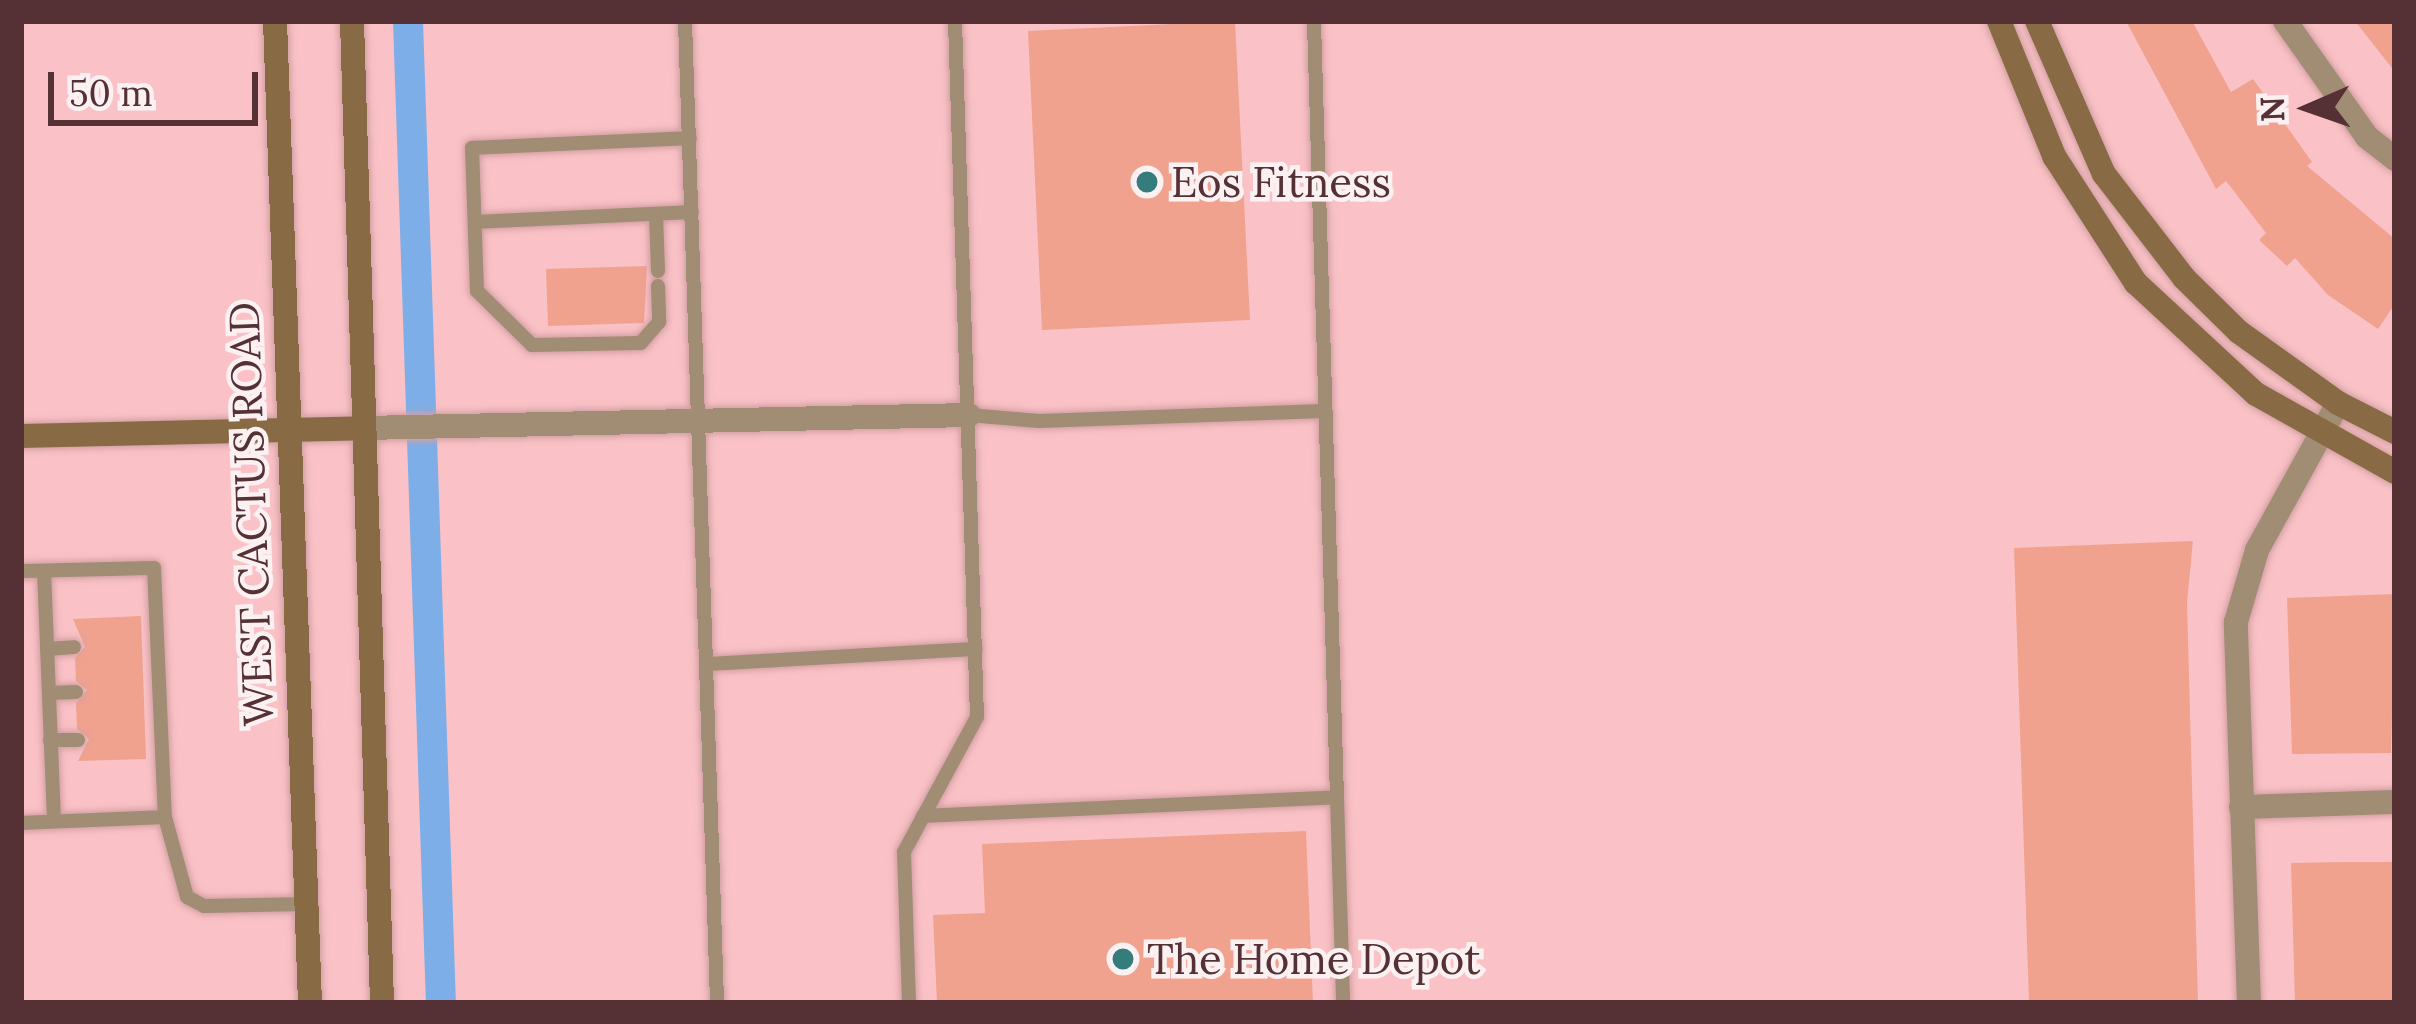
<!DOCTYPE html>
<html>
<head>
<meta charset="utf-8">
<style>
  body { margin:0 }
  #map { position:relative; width:2416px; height:1024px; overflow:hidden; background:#fac2c6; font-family:Lora,serif }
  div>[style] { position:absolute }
  .canal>* { height:30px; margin:-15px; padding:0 15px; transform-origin:15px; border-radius:15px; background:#7eaee7 }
  .building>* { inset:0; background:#f0a28f }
  .roads { filter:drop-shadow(0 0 3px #d29fa3) drop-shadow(0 0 3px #d29fa3) }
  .lane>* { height:14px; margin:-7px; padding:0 7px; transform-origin:7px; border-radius:7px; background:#a18d73 }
  .street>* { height:24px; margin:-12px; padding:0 12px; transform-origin:12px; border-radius:12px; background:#a18d73 }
  .secondary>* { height:24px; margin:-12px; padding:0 12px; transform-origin:12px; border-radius:12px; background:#886b44 }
  .dots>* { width:33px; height:33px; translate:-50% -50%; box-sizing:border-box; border:6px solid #fbf1f2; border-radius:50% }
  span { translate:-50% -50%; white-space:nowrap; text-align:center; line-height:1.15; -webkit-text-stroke:9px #fbf1f2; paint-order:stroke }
  .poi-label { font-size:42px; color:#553034 }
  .left { translate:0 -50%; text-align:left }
  .street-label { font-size:42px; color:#553034 }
  .frame { position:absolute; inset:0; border:24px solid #553034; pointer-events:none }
  .north { position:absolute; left:2248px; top:48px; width:120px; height:120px; -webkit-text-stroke:9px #fbf1f2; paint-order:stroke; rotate:268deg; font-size:33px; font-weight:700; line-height:48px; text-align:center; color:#553034 }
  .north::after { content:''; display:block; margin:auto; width:42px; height:54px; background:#553034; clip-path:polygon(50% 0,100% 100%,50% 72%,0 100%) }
  .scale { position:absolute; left:48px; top:72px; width:210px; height:54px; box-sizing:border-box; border:6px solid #553034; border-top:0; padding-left:15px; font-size:36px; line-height:42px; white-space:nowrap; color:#553034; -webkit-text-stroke:9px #fbf1f2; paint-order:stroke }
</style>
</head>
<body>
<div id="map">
  <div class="canal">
    <i style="left:408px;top:21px;width:983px;rotate:88.08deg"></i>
  </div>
  <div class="building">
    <i style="clip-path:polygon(1235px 21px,1250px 320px,1042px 330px,1028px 31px)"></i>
    <i style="clip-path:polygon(2126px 21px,2192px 21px,2231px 92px,2253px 79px,2312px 162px,2307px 166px,2395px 239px,2395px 304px,2378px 329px,2328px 295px,2295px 258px,2287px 266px,2259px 240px,2266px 233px,2226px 181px,2216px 189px)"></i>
    <i style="clip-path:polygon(2355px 21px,2395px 21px,2395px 72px)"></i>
    <i style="clip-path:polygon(647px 266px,644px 323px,548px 326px,546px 269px)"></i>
    <i style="clip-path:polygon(2193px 541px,2187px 602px,2198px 1003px,2029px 1003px,2014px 548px)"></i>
    <i style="clip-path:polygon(2395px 594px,2391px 753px,2292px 754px,2287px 598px)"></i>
    <i style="clip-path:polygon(141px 616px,146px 759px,78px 761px,89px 739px,77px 729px,76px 703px,87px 690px,76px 681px,75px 658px,85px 647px,73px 619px)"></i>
    <i style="clip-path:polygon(1306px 831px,1313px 1003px,937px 1003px,933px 915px,985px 913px,982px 844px)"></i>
    <i style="clip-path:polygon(2347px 862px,2395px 862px,2395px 1003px,2295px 1003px,2291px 863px)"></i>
  </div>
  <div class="roads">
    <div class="lane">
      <i style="left:685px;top:21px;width:983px;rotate:88.13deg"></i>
      <i style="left:656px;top:214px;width:57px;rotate:88deg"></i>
      <i style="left:475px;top:222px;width:217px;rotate:-2.6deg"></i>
      <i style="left:658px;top:286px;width:36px;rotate:88deg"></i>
      <i style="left:659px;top:322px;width:28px;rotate:131deg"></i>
      <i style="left:641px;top:343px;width:109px;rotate:178.9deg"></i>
      <i style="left:532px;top:345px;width:77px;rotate:-135.5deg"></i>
      <i style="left:477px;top:291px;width:143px;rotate:-92deg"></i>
      <i style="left:472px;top:148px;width:218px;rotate:-2.6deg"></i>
      <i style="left:969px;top:415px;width:70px;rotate:4.9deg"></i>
      <i style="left:1039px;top:421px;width:285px;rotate:-2deg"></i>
      <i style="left:21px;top:571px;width:133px;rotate:-1.3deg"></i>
      <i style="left:154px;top:568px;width:249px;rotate:87.5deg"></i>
      <i style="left:44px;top:571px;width:250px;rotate:87.7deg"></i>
      <i style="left:47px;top:649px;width:27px;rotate:-4deg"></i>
      <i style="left:706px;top:664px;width:270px;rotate:-3.2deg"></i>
      <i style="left:49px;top:693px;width:27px;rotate:-2deg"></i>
      <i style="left:50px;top:740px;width:28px"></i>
      <i style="left:1337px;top:797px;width:206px;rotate:88.3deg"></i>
      <i style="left:923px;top:816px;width:414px;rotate:-2.6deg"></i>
      <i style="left:1337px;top:797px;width:776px;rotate:-91.7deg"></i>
      <i style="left:21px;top:823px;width:144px;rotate:-2.4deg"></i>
      <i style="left:165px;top:817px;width:83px;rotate:74.6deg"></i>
      <i style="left:187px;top:897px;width:19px;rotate:28deg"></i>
      <i style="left:204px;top:906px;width:102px;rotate:-1.1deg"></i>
      <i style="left:909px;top:1003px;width:151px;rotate:-91.9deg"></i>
      <i style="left:904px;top:852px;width:153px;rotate:-61.6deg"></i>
      <i style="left:977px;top:717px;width:696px;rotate:-91.81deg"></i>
    </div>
    <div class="street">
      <i style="left:2285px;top:21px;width:142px;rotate:54.7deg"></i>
      <i style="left:2367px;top:137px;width:36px;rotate:38deg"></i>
      <i style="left:364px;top:428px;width:605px;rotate:-1.23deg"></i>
      <i style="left:2241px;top:807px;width:154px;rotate:-1.9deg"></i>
      <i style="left:2249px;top:1003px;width:381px;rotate:-92deg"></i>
      <i style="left:2236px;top:622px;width:75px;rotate:-73.7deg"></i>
      <i style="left:2257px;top:550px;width:168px;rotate:-61.1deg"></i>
    </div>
    <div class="secondary">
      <i style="left:275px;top:21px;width:983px;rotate:87.96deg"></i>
      <i style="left:352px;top:21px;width:982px;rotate:88.25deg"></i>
      <i style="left:1999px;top:21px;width:146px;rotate:67.8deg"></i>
      <i style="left:2054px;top:156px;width:151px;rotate:57.2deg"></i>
      <i style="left:2136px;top:283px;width:163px;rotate:42.8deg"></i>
      <i style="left:2256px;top:394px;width:159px;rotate:29.3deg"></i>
      <i style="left:2037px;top:21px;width:167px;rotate:66.4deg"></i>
      <i style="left:2104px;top:174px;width:131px;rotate:52.4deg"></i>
      <i style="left:2184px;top:278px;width:77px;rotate:44.5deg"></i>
      <i style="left:2239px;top:332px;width:122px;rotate:35.6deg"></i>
      <i style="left:2338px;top:403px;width:64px;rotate:27deg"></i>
      <i style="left:21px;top:436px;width:343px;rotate:-1.3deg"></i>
    </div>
  </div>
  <div class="dots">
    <i style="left:1147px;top:182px;background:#347d7c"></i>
    <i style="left:1123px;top:959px;background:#347d7c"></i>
  </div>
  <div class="poi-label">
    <span class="left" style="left:1171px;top:182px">Eos Fitness</span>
    <span class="left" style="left:1147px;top:959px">The Home Depot</span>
  </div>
  <div class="street-label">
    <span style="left:251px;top:514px;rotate:-92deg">WEST CACTUS ROAD</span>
  </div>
  <div class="frame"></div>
  <div class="north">N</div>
  <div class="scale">50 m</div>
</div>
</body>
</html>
